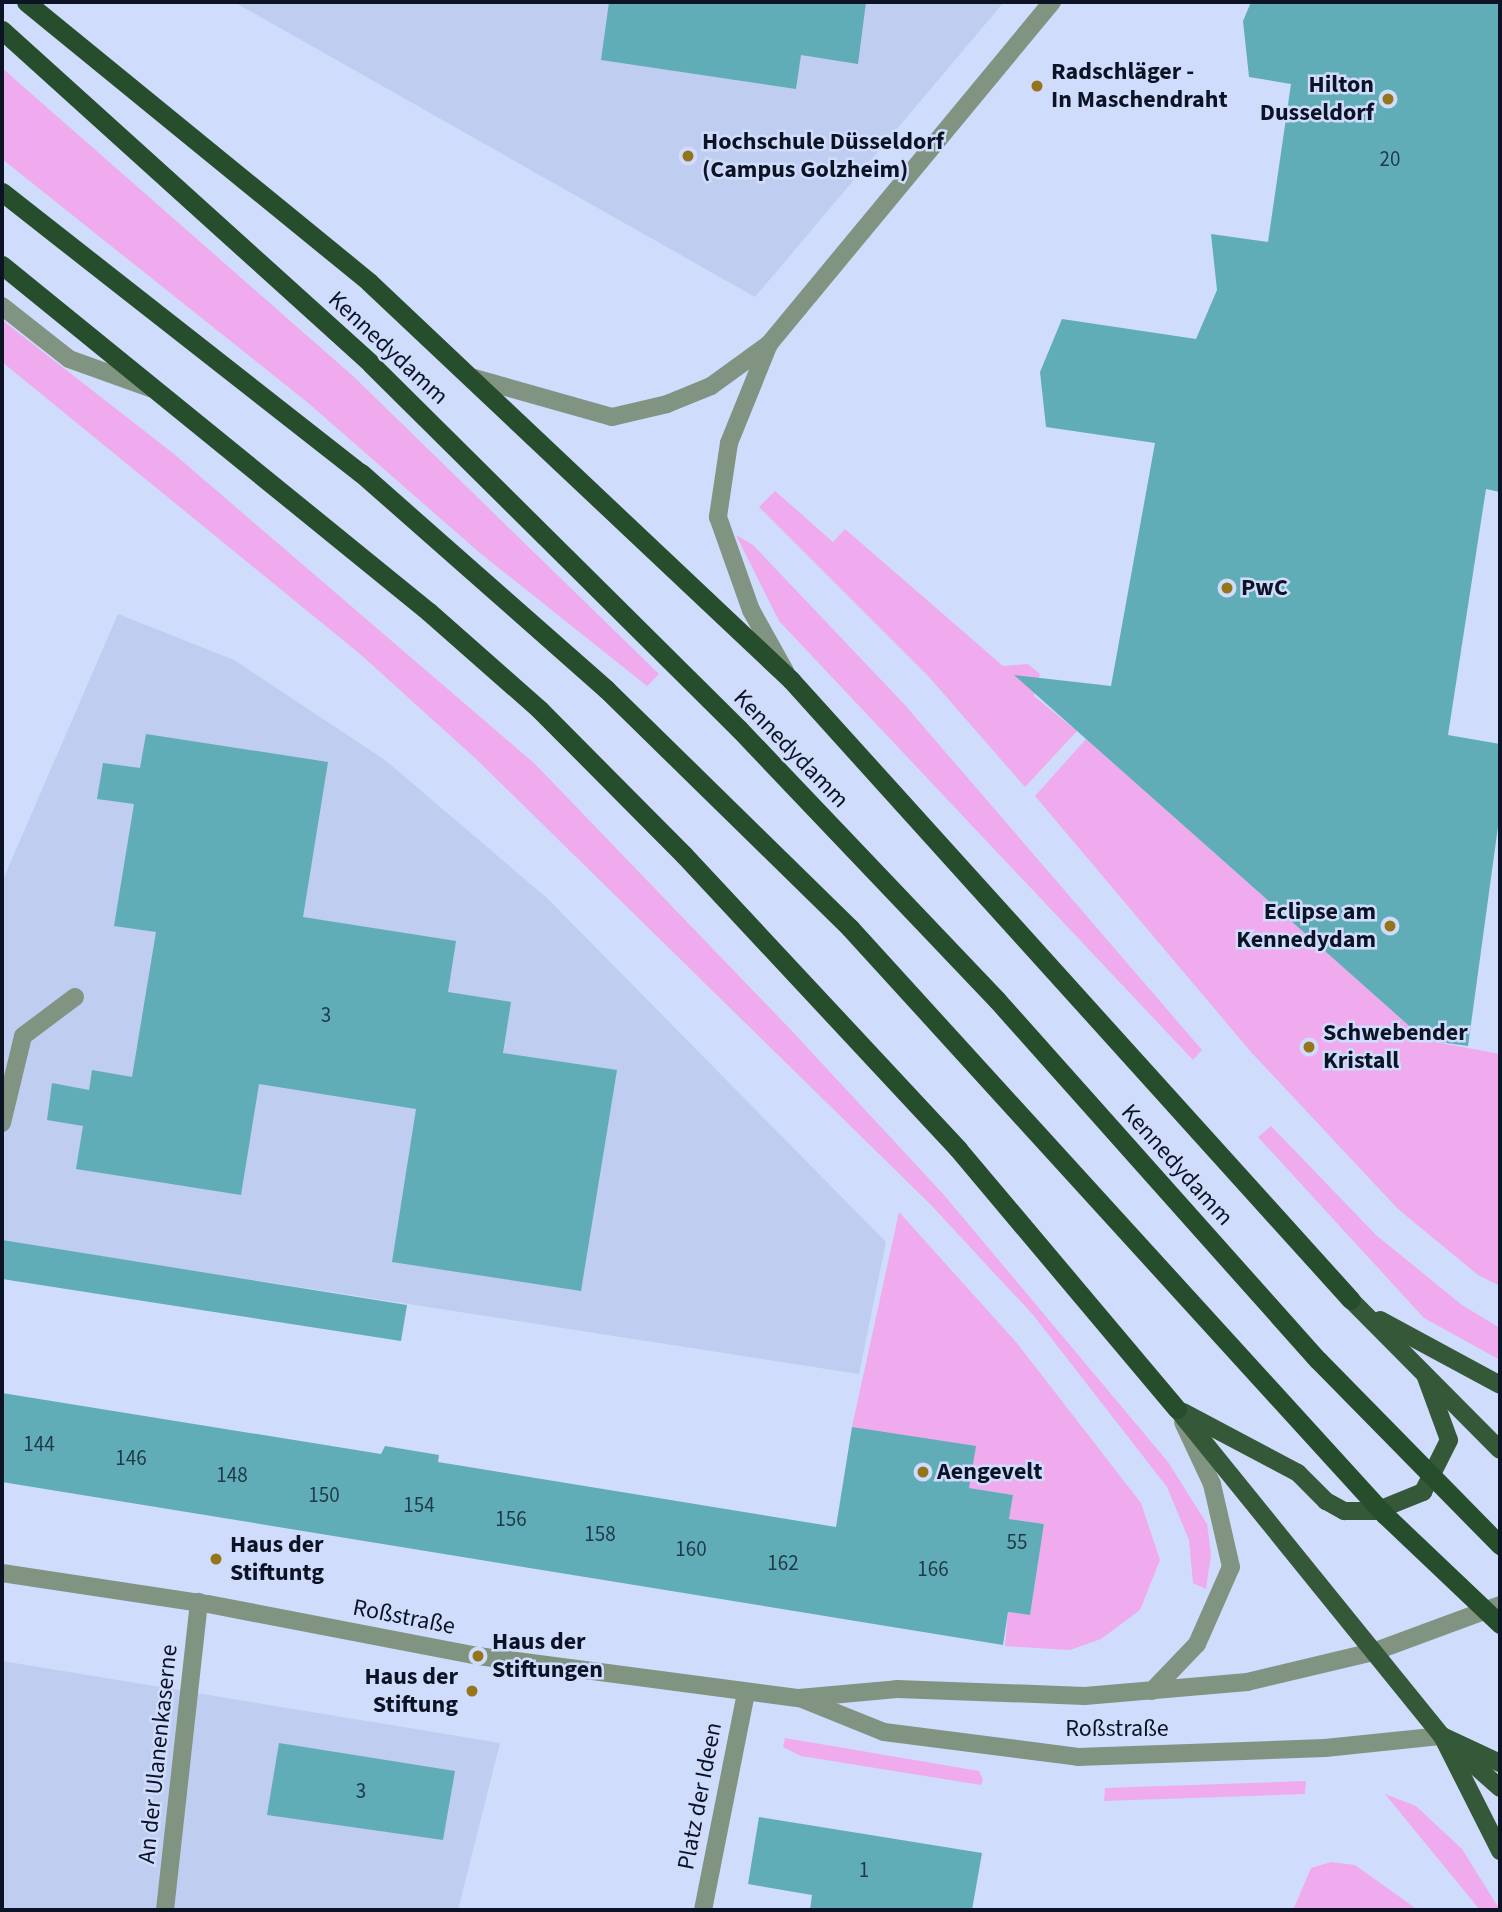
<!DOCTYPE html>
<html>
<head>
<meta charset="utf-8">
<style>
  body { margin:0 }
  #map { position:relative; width:1502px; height:1912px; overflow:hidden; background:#cfdcfc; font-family:"Source Sans 3",sans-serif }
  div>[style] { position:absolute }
  .built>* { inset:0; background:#becdf0 }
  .green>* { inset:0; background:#efabee }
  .building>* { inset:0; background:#60adb8 }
  .minor>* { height:18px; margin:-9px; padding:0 9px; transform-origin:9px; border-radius:9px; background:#819482 }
  .tertiary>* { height:18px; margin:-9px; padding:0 9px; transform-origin:9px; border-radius:9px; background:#819482 }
  .primary>* { height:18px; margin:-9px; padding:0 9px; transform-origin:9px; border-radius:9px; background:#355839 }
  .trunk>* { height:19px; margin:-9.5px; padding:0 9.5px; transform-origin:9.5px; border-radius:9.5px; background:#264e2c }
  .dots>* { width:19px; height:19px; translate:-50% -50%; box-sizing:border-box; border:4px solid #cfdcfc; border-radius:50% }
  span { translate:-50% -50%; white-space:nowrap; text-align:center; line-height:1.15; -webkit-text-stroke:5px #cfdcfc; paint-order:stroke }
  .number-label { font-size:21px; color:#213a4a }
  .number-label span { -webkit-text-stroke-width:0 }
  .poi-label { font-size:24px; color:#0c1325; font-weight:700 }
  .left { translate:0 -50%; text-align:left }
  .right { translate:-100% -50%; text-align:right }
  .street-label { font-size:24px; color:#0c1325 }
  .frame { position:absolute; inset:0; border:4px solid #0c1325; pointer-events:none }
</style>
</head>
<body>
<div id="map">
  <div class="built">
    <i style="clip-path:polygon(234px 2px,1004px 2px,755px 297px)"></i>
    <i style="clip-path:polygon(118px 614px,234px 660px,385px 760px,548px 899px,886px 1242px,859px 1374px,2px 1241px,2px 882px)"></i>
    <i style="clip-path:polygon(2px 1661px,500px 1743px,458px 1910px,2px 1910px)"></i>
  </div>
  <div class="green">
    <i style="clip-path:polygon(2px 68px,353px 376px,659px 674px,647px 686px,480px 553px,307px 402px,2px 159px)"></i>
    <i style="clip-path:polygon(2px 320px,174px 454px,535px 764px,791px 1030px,944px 1195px,1168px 1462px,1207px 1524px,1211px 1555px,1206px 1589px,1193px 1583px,1189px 1540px,1167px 1487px,1034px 1316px,931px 1205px,475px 758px,360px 654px,2px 362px)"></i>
    <i style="clip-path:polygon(775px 491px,833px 542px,845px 529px,1003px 666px,1028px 664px,1040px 674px,1034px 696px,1077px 731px,1025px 787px,929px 677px,759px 507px)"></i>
    <i style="clip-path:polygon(736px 535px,753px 545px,904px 704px,1202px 1050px,1193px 1060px,779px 621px)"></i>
    <i style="clip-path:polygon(1086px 739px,1425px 1040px,1500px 1054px,1500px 1286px,1478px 1275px,1398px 1209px,1251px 1052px,1035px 796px)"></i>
    <i style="clip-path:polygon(1271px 1126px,1376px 1235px,1462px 1305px,1500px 1328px,1500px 1360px,1424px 1318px,1258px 1137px)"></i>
    <i style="clip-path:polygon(899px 1212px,1016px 1342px,1141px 1503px,1160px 1560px,1140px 1610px,1101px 1639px,1070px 1650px,1005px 1646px,1008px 1612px,1030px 1615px,1044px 1524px,1009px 1519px,1013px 1495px,969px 1488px,852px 1427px)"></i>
    <i style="clip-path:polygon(785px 1738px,979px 1771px,983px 1780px,981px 1785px,801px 1756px,783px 1747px)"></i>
    <i style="clip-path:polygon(1306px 1781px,1305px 1794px,1104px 1801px,1105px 1788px)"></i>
    <i style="clip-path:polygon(1385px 1794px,1416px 1806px,1462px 1849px,1500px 1910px,1480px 1910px)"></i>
    <i style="clip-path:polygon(1331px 1862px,1355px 1865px,1418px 1910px,1293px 1910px,1311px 1868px)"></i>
  </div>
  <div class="building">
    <i style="clip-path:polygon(609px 2px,866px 2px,858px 64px,801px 55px,796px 89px,601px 60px)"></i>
    <i style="clip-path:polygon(1251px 2px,1500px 2px,1500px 492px,1486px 489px,1448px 735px,1500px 744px,1500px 812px,1468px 1046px,1425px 1040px,1014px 675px,1111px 686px,1155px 443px,1046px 427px,1040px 372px,1062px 319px,1196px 339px,1217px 290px,1211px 234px,1268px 242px,1291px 84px,1249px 77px,1243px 21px)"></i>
    <i style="clip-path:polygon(146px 734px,328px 762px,303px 917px,456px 941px,448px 992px,511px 1002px,503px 1053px,617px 1070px,581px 1291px,392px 1262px,416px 1109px,259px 1084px,241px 1195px,76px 1169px,83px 1126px,47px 1120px,52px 1083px,89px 1090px,92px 1070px,132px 1077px,156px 932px,114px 926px,134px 804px,97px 799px,103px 763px,140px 768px)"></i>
    <i style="clip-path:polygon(2px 1240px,407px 1305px,401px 1341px,2px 1279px)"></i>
    <i style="clip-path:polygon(2px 1393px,381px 1454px,385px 1446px,439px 1455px,438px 1462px,836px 1527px,852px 1427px,976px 1446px,969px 1488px,1013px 1495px,1009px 1519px,1044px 1524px,1030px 1615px,1008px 1612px,1003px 1645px,2px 1482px)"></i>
    <i style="clip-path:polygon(279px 1743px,455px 1771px,443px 1840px,267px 1815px)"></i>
    <i style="clip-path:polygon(759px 1817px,982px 1853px,972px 1910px,810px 1910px,812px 1895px,748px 1884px)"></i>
  </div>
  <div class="minor">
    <i style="left:2px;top:306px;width:85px;rotate:38.3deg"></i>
    <i style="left:69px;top:359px;width:86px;rotate:19.7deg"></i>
    <i style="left:769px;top:344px;width:107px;rotate:112deg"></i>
    <i style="left:729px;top:443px;width:75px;rotate:98.5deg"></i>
    <i style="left:718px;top:517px;width:99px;rotate:70.5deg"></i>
    <i style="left:751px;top:610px;width:70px;rotate:60.9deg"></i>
    <i style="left:474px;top:378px;width:143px;rotate:15.8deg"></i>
    <i style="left:612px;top:417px;width:57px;rotate:-13.3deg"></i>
    <i style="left:667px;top:404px;width:48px;rotate:-22.2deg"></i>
    <i style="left:711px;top:386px;width:72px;rotate:-35.9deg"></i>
    <i style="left:769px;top:344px;width:444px;rotate:-50.4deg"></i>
    <i style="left:2px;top:1123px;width:89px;rotate:-76.4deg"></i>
    <i style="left:23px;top:1036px;width:65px;rotate:-36.9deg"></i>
    <i style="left:165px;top:1910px;width:310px;rotate:-83.7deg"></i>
    <i style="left:703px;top:1910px;width:222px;rotate:-78.8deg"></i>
  </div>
  <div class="tertiary">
    <i style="left:2px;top:1573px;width:208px;rotate:8.6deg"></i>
    <i style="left:208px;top:1604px;width:275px;rotate:10.9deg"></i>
    <i style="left:478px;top:1656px;width:324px;rotate:7.5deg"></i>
    <i style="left:799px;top:1698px;width:98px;rotate:-5.2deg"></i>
    <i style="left:897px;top:1689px;width:188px;rotate:2.1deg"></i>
    <i style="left:1085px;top:1696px;width:163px;rotate:-4.9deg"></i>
    <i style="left:1247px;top:1682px;width:130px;rotate:-13.4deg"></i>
    <i style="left:1373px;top:1652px;width:135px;rotate:-20.3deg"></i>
    <i style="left:1152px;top:1691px;width:65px;rotate:-46.2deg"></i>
    <i style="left:1197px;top:1644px;width:84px;rotate:-66.2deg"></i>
    <i style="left:1231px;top:1567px;width:85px;rotate:-102.9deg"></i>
    <i style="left:1212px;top:1484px;width:68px;rotate:-115.1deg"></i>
    <i style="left:802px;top:1699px;width:88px;rotate:21.9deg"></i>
    <i style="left:884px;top:1732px;width:196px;rotate:7.3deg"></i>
    <i style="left:1078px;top:1757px;width:247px;rotate:-2.1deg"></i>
    <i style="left:1325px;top:1748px;width:118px;rotate:-5.9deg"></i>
  </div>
  <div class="primary">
    <i style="left:1351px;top:1300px;width:211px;rotate:45.2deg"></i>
    <i style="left:1380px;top:1320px;width:136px;rotate:28.4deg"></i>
    <i style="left:1177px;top:1409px;width:421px;rotate:51deg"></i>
    <i style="left:1442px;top:1736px;width:64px;rotate:25deg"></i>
    <i style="left:1183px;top:1412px;width:130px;rotate:27.9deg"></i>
    <i style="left:1298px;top:1473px;width:40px;rotate:45deg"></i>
    <i style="left:1326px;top:1501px;width:21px;rotate:29deg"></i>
    <i style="left:1344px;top:1511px;width:32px"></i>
    <i style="left:1376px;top:1511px;width:51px;rotate:-22deg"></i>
    <i style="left:1423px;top:1492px;width:58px;rotate:-63.4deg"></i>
    <i style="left:1449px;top:1440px;width:67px;rotate:-110.1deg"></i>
    <i style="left:1442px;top:1736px;width:129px;rotate:63.2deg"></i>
    <i style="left:1455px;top:1748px;width:60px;rotate:41.6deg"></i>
  </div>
  <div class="trunk">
    <i style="left:26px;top:2px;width:443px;rotate:39.2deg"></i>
    <i style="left:369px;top:282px;width:580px;rotate:43.32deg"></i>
    <i style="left:791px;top:680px;width:835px;rotate:47.91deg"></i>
    <i style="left:2px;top:30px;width:498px;rotate:42.1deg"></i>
    <i style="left:371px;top:364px;width:518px;rotate:44.77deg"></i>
    <i style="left:739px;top:729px;width:374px;rotate:46.4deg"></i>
    <i style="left:997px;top:1000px;width:482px;rotate:48.3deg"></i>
    <i style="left:1318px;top:1360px;width:260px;rotate:45.5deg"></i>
    <i style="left:2px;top:192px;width:456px;rotate:38.1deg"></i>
    <i style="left:361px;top:473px;width:327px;rotate:41.4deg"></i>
    <i style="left:606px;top:689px;width:342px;rotate:44.4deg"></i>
    <i style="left:850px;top:928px;width:793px;rotate:47.66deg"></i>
    <i style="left:1384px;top:1514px;width:160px;rotate:43.5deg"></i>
    <i style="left:2px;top:265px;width:550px;rotate:39.1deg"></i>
    <i style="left:429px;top:612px;width:148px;rotate:41.4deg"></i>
    <i style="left:540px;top:710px;width:204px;rotate:45.2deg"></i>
    <i style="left:684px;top:855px;width:402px;rotate:47deg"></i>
    <i style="left:958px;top:1149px;width:340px;rotate:49.9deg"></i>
  </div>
  <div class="dots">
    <i style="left:1037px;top:86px;background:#95751c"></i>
    <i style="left:1388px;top:99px;background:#95751c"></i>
    <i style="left:688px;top:156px;background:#95751c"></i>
    <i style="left:1227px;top:588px;background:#95751c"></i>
    <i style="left:1390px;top:926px;background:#95751c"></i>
    <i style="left:1309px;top:1047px;background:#95751c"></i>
    <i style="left:923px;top:1472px;background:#95751c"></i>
    <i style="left:216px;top:1559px;background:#95751c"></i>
    <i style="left:478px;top:1656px;background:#95751c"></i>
    <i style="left:472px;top:1691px;background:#95751c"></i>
  </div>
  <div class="number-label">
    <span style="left:1390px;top:159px">20</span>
    <span style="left:326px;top:1015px">3</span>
    <span style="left:39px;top:1444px">144</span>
    <span style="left:131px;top:1458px">146</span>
    <span style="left:232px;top:1475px">148</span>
    <span style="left:324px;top:1495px">150</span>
    <span style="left:419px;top:1505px">154</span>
    <span style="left:511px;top:1519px">156</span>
    <span style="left:600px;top:1534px">158</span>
    <span style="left:1017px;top:1542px">55</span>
    <span style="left:691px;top:1549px">160</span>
    <span style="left:783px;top:1563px">162</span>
    <span style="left:933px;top:1569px">166</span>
    <span style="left:361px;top:1791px">3</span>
    <span style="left:864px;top:1870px">1</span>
  </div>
  <div class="poi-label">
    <span class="left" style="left:1051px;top:86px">Radschläger -<br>In Maschendraht</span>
    <span class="right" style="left:1374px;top:99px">Hilton<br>Dusseldorf</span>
    <span class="left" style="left:702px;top:156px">Hochschule Düsseldorf<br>(Campus Golzheim)</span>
    <span class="left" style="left:1241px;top:588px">PwC</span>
    <span class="right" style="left:1376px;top:926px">Eclipse am<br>Kennedydam</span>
    <span class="left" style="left:1323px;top:1047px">Schwebender<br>Kristall</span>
    <span class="left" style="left:937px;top:1472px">Aengevelt</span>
    <span class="left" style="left:230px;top:1559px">Haus der<br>Stiftuntg</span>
    <span class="left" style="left:492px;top:1656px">Haus der<br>Stiftungen</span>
    <span class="right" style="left:458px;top:1691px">Haus der<br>Stiftung</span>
  </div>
  <div class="street-label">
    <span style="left:388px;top:348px;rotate:43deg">Kennedydamm</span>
    <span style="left:791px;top:749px;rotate:46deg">Kennedydamm</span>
    <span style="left:1177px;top:1165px;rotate:48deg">Kennedydamm</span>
    <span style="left:404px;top:1617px;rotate:11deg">Roßstraße</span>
    <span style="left:1117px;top:1729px">Roßstraße</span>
    <span style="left:158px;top:1754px;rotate:-84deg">An der Ulanenkaserne</span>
    <span style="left:700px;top:1796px;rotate:-79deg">Platz der Ideen</span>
  </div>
  <div class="frame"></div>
</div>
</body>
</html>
